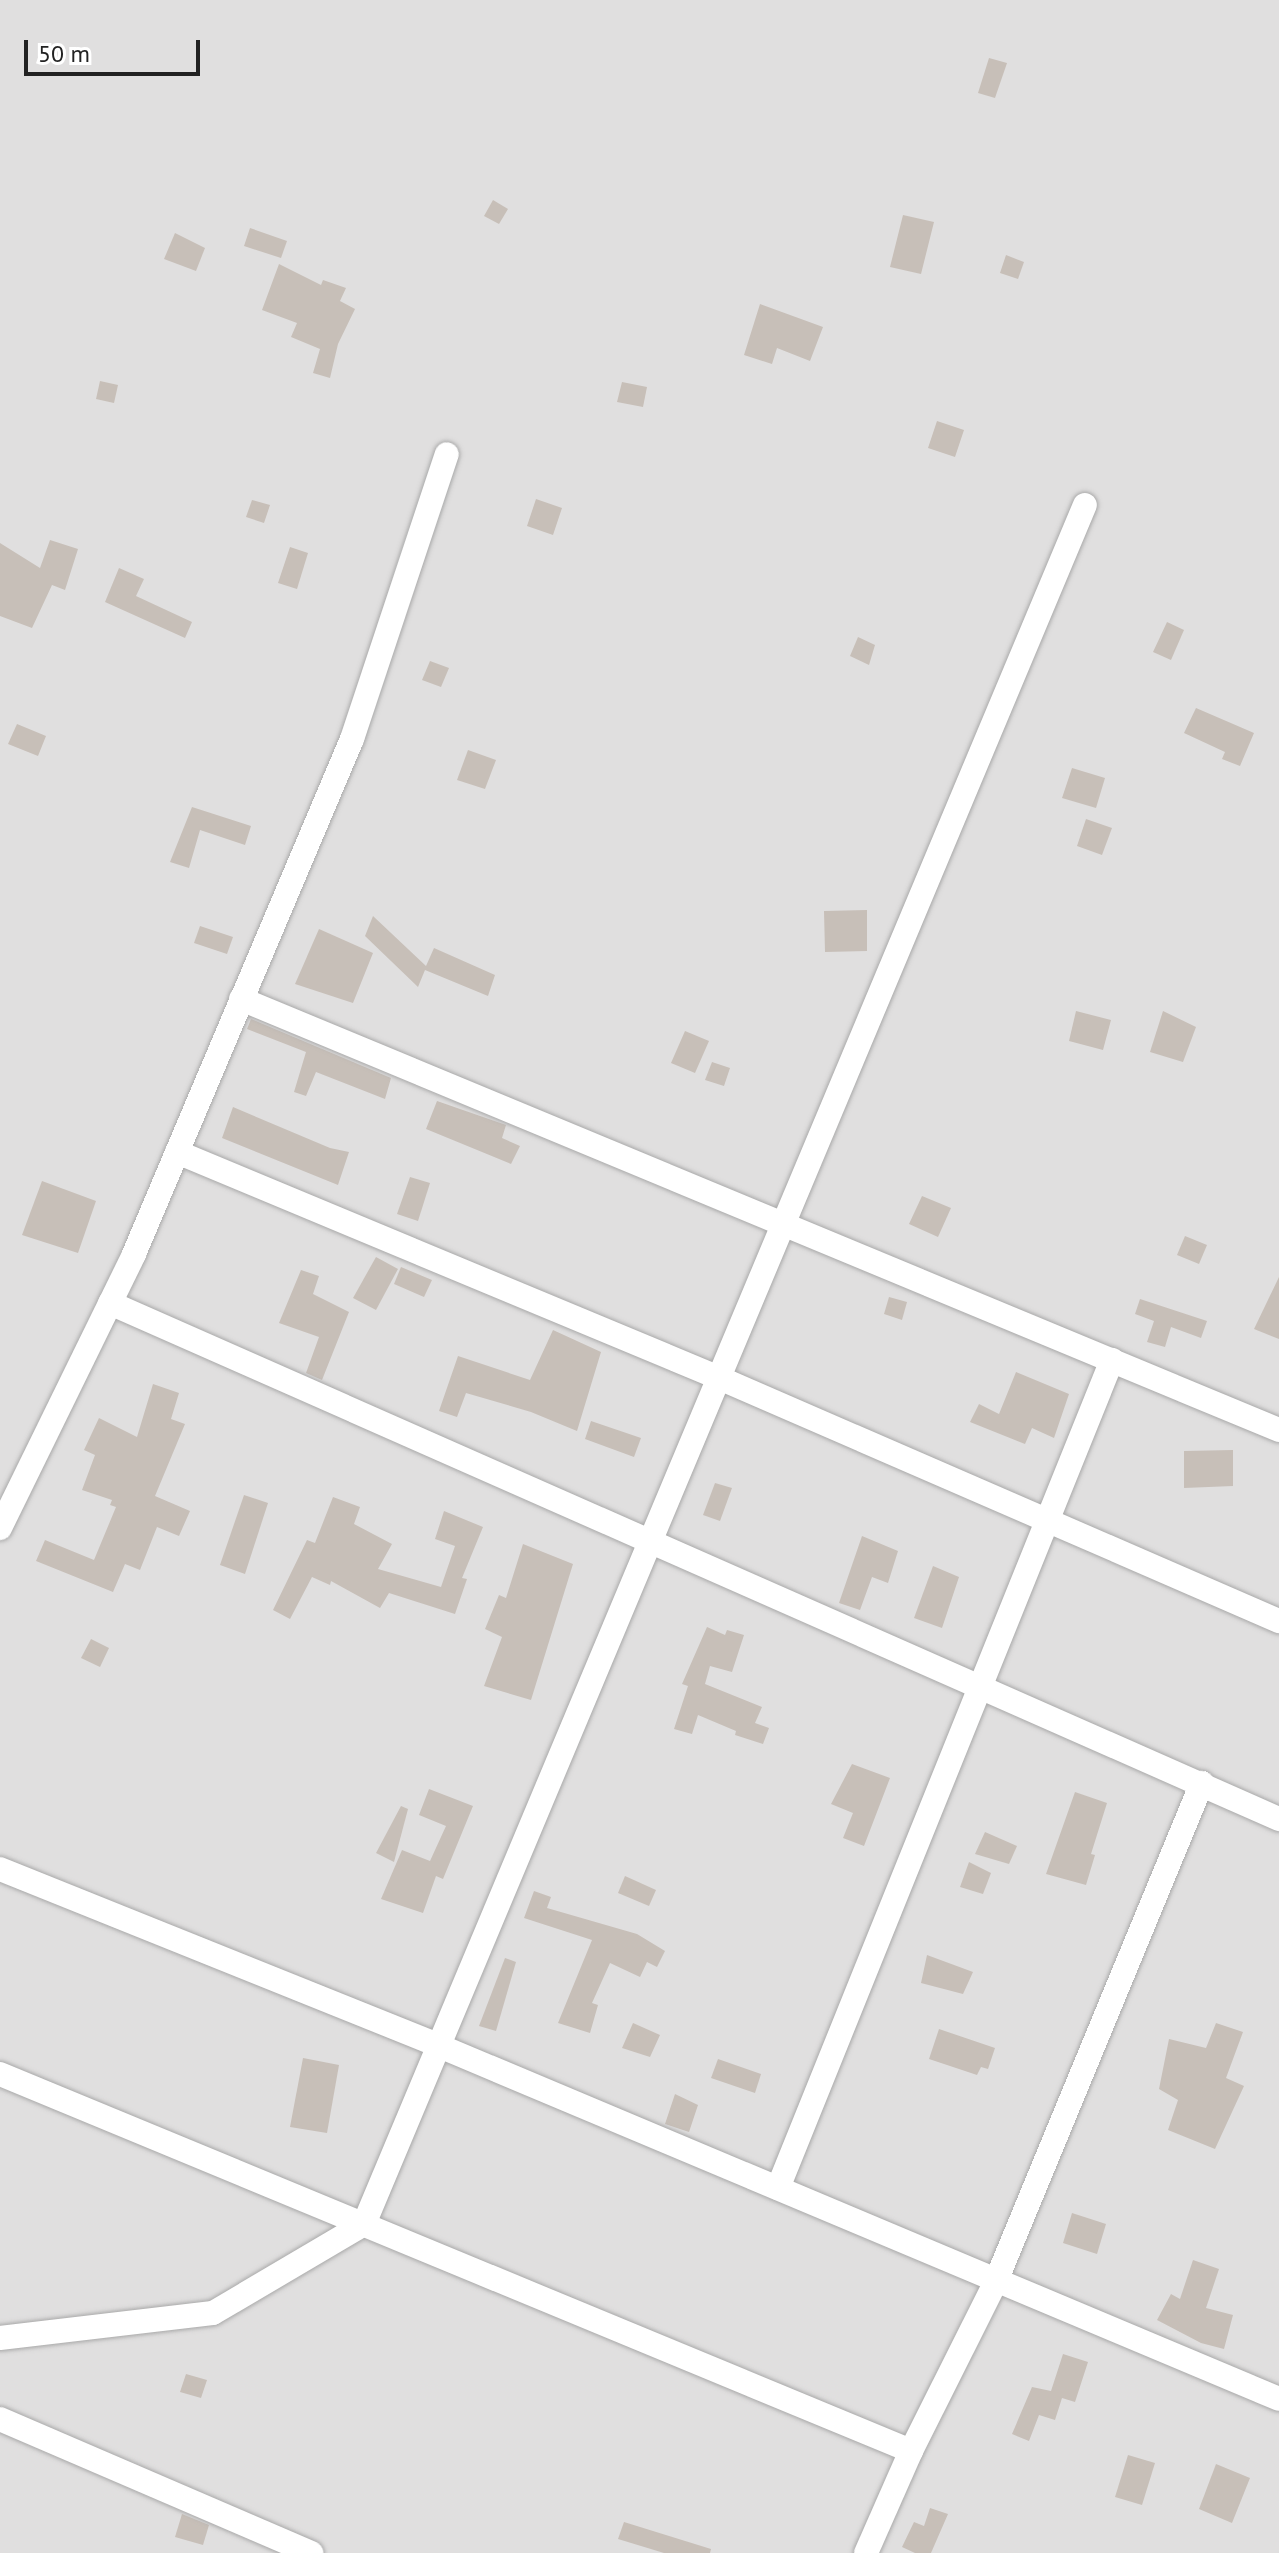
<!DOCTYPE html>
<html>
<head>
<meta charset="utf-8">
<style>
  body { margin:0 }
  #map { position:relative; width:1279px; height:2553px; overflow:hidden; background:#f2efe9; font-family:"PT Sans",sans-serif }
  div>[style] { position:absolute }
  .residential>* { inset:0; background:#e0dfdf }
  .building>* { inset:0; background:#c7bfb8 }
  .roads { filter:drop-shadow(0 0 2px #a9a9a9) drop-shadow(0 0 2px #a9a9a9) }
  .street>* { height:24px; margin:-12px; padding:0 12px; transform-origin:12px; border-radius:12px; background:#fff }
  span { translate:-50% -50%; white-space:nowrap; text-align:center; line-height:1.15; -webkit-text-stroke:6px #fff; paint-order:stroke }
  .scale { position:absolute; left:24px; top:40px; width:176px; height:36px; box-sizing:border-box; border:4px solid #222; border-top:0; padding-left:10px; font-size:24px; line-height:28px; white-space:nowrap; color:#222; -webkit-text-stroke:6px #fff; paint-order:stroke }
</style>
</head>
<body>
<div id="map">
  <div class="residential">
    <i style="clip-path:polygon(0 0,1279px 0,1279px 2553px,0 2553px)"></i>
  </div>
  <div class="building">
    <i style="clip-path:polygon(989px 58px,1007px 63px,995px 98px,978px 93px)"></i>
    <i style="clip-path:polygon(493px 200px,508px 209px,499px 224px,484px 216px)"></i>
    <i style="clip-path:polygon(903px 215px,934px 222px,921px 274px,890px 267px)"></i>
    <i style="clip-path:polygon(250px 228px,287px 241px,281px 258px,244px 246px)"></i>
    <i style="clip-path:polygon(175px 233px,205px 248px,196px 271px,164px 259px)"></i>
    <i style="clip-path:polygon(1006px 255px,1024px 262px,1018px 279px,1000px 273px)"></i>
    <i style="clip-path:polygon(279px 264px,321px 285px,323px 280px,346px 288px,340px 301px,355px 309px,338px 344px,330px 378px,313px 373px,320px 349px,291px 337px,297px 323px,262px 310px)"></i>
    <i style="clip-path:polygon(760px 304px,823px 327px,810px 361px,777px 348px,772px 364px,744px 355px)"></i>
    <i style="clip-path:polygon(100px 381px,118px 385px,114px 403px,96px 399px)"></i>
    <i style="clip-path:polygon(622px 382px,647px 387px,643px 407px,617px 402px)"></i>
    <i style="clip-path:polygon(937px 421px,964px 430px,955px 457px,928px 448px)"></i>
    <i style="clip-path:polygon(536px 499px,562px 508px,553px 535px,527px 526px)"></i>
    <i style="clip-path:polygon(252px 500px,270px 505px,264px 523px,246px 517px)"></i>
    <i style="clip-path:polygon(50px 540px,78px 549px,65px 590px,52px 585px,32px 628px,0 616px,0 543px,40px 568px)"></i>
    <i style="clip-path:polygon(290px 547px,308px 553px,297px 589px,278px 583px)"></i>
    <i style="clip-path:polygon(119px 568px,144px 579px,136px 596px,192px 622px,185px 638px,105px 602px)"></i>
    <i style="clip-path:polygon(1167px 622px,1184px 630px,1171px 660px,1153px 652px)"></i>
    <i style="clip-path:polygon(858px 637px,875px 645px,869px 665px,850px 656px)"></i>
    <i style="clip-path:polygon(430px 661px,449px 668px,441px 687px,422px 680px)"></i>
    <i style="clip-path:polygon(1196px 708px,1254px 733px,1240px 766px,1222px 759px,1225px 752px,1184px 733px)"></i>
    <i style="clip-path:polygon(17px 724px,46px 736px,38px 756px,8px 744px)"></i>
    <i style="clip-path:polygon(468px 750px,496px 760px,485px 789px,457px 780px)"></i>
    <i style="clip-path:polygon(1072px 768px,1105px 778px,1096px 808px,1062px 798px)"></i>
    <i style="clip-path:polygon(192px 807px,251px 826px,245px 845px,200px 830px,189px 868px,170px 862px)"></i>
    <i style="clip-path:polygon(1086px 819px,1112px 828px,1102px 855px,1077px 846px)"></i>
    <i style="clip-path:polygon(867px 910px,867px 951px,825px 952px,824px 911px)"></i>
    <i style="clip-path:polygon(373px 916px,426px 966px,434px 948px,495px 975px,488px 996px,425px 970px,418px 987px,365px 936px)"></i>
    <i style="clip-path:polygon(200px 926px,233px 937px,227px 954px,194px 943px)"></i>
    <i style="clip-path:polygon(319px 929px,373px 953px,353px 1003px,295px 984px)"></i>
    <i style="clip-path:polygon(1076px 1011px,1111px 1020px,1103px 1050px,1069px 1041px)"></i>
    <i style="clip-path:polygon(1163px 1011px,1196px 1027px,1183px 1062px,1150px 1052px)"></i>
    <i style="clip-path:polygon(251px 1019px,391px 1078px,385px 1099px,316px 1072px,306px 1096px,294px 1092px,306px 1052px,247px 1029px)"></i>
    <i style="clip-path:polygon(685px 1031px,709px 1041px,695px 1073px,671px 1063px)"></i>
    <i style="clip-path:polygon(712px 1062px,730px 1068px,724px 1086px,705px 1080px)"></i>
    <i style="clip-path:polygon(437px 1101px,506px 1125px,502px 1138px,520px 1146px,511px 1164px,426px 1129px)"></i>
    <i style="clip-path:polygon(233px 1107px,330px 1148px,349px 1152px,338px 1185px,222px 1138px)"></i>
    <i style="clip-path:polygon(410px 1177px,430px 1183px,418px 1221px,397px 1214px)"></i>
    <i style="clip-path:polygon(42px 1181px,96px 1201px,78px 1253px,22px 1235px)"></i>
    <i style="clip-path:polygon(922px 1196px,951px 1208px,938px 1237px,909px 1224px)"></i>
    <i style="clip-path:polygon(1185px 1236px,1207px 1245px,1199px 1264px,1177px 1255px)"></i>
    <i style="clip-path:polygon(376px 1257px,398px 1269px,376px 1310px,353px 1298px)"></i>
    <i style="clip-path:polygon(401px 1267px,432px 1280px,424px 1297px,394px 1284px)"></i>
    <i style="clip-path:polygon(301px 1270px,319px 1276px,313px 1294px,349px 1312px,322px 1380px,306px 1373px,319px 1337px,279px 1323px)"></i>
    <i style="clip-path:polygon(1279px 1277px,1279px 1339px,1254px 1329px)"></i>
    <i style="clip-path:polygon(889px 1297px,907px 1302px,902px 1320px,884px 1314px)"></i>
    <i style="clip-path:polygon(1140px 1299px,1207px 1321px,1201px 1338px,1171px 1327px,1165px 1347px,1147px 1342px,1154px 1321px,1135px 1314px)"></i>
    <i style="clip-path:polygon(553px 1330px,601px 1352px,577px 1431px,531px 1412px,466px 1393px,457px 1417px,439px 1411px,458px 1356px,530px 1380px)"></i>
    <i style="clip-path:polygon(1016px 1372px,1069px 1394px,1054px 1438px,1032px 1428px,1025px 1444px,970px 1422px,979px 1404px,999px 1414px)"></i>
    <i style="clip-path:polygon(153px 1384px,179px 1393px,171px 1419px,185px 1424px,155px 1496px,190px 1511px,179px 1536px,157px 1527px,140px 1570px,125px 1564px,113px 1592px,36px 1561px,45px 1540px,94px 1560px,116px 1507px,110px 1505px,112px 1500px,82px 1490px,95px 1455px,84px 1450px,99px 1418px,137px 1437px)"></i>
    <i style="clip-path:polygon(591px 1421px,641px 1438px,634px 1457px,585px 1439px)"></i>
    <i style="clip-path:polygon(1233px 1450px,1233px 1486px,1184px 1488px,1184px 1451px)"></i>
    <i style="clip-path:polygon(715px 1483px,732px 1488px,720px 1521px,703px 1515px)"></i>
    <i style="clip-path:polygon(244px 1495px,268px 1503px,245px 1574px,220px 1565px)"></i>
    <i style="clip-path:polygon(333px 1497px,360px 1507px,354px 1524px,392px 1544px,378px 1569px,441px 1587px,455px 1546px,435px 1539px,444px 1511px,483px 1527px,462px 1578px,467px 1579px,455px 1614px,389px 1593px,380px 1608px,331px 1581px,330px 1585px,312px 1577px,290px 1619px,273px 1610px,307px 1540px,315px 1543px)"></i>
    <i style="clip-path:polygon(862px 1536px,898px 1551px,888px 1583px,872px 1577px,860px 1610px,839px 1603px)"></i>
    <i style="clip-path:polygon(523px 1544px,573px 1564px,531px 1700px,484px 1686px,502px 1637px,485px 1629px,499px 1595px,506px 1598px)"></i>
    <i style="clip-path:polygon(933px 1566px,959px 1577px,942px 1628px,914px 1618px)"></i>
    <i style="clip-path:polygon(707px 1627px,725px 1635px,727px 1630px,744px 1635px,732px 1672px,710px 1666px,705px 1684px,762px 1707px,755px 1723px,769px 1728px,763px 1744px,735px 1735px,736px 1731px,698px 1715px,692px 1734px,674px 1729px,688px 1686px,682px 1684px)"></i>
    <i style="clip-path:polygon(91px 1639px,109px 1648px,100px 1667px,81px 1658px)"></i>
    <i style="clip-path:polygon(852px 1764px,890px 1778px,864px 1846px,843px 1838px,853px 1813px,831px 1804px)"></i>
    <i style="clip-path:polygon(429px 1789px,473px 1806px,443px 1879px,436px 1876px,423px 1913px,381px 1899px,402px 1850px,430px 1861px,446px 1826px,419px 1815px)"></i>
    <i style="clip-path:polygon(1075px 1792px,1107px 1803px,1091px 1854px,1095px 1855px,1086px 1885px,1046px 1874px)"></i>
    <i style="clip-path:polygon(401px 1806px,408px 1809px,394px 1862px,376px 1853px)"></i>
    <i style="clip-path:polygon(985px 1832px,1017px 1846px,1009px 1864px,975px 1854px)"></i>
    <i style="clip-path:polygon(969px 1862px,991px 1873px,983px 1894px,960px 1887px)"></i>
    <i style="clip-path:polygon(625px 1876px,656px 1890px,649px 1906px,618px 1893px)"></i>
    <i style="clip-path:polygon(534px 1891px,551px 1897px,547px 1908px,637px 1934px,665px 1951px,657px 1967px,647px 1962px,640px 1977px,610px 1963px,592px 2003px,598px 2005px,590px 2033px,558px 2023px,592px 1940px,524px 1918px)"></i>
    <i style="clip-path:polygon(927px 1955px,973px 1972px,963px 1994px,921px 1983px)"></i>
    <i style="clip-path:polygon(505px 1958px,516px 1962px,496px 2031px,479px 2026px)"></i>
    <i style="clip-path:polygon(633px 2023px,660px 2035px,650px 2057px,622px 2048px)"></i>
    <i style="clip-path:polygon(1216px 2023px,1243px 2032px,1226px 2078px,1244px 2086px,1215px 2149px,1168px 2130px,1178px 2100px,1159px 2089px,1169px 2039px,1206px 2048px)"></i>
    <i style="clip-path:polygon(939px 2029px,995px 2048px,988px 2069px,981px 2067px,977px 2075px,929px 2059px)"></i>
    <i style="clip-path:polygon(303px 2058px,339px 2065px,327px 2133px,290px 2127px)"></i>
    <i style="clip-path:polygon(718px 2059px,761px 2074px,755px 2093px,711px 2078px)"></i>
    <i style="clip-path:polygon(675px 2094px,698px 2105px,689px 2132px,665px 2124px)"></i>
    <i style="clip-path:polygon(1072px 2213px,1106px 2224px,1097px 2254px,1063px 2243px)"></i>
    <i style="clip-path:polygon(1193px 2260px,1219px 2269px,1206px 2308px,1233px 2315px,1224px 2349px,1201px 2343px,1157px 2320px,1171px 2294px,1180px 2299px)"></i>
    <i style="clip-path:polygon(1063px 2354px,1088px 2362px,1075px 2402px,1062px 2398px,1055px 2420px,1039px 2415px,1029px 2441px,1012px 2434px,1032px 2387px,1051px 2391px)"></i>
    <i style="clip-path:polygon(186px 2374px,207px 2380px,201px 2398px,180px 2392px)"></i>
    <i style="clip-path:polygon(1128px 2455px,1155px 2463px,1142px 2505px,1115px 2497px)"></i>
    <i style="clip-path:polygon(1216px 2464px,1250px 2478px,1232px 2523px,1199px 2509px)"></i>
    <i style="clip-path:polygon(930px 2508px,948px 2514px,931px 2553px,915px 2553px,902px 2547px,914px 2522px,924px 2526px)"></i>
    <i style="clip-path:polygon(182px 2514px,209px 2525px,203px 2545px,175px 2537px)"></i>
    <i style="clip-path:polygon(624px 2522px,711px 2549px,710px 2553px,664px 2553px,618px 2539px)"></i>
  </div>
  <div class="roads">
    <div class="street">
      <i style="left:241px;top:999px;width:1124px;rotate:22.55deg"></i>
      <i style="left:177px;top:1152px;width:585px;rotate:22.62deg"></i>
      <i style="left:717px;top:1377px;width:613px;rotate:23.47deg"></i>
      <i style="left:110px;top:1303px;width:1278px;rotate:23.82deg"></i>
      <i style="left:0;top:1528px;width:305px;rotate:-63.9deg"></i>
      <i style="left:134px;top:1254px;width:559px;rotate:-67.06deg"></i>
      <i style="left:352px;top:739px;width:300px;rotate:-71.6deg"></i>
      <i style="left:0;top:1869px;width:471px;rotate:21.9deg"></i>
      <i style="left:437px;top:2045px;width:913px;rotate:22.8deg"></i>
      <i style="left:0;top:2074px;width:986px;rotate:22.48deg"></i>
      <i style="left:778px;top:2188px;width:893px;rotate:-68.03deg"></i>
      <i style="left:0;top:2338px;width:214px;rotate:-6.7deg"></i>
      <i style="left:213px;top:2313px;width:175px;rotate:-30.5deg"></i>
      <i style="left:364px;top:2224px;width:1864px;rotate:-67.25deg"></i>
      <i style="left:0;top:2419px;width:339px;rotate:23.3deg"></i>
      <i style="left:866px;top:2553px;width:111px;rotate:-66.2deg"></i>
      <i style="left:911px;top:2451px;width:190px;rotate:-63.4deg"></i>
      <i style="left:996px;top:2281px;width:539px;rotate:-67.53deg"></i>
    </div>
  </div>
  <div class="scale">50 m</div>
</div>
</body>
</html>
